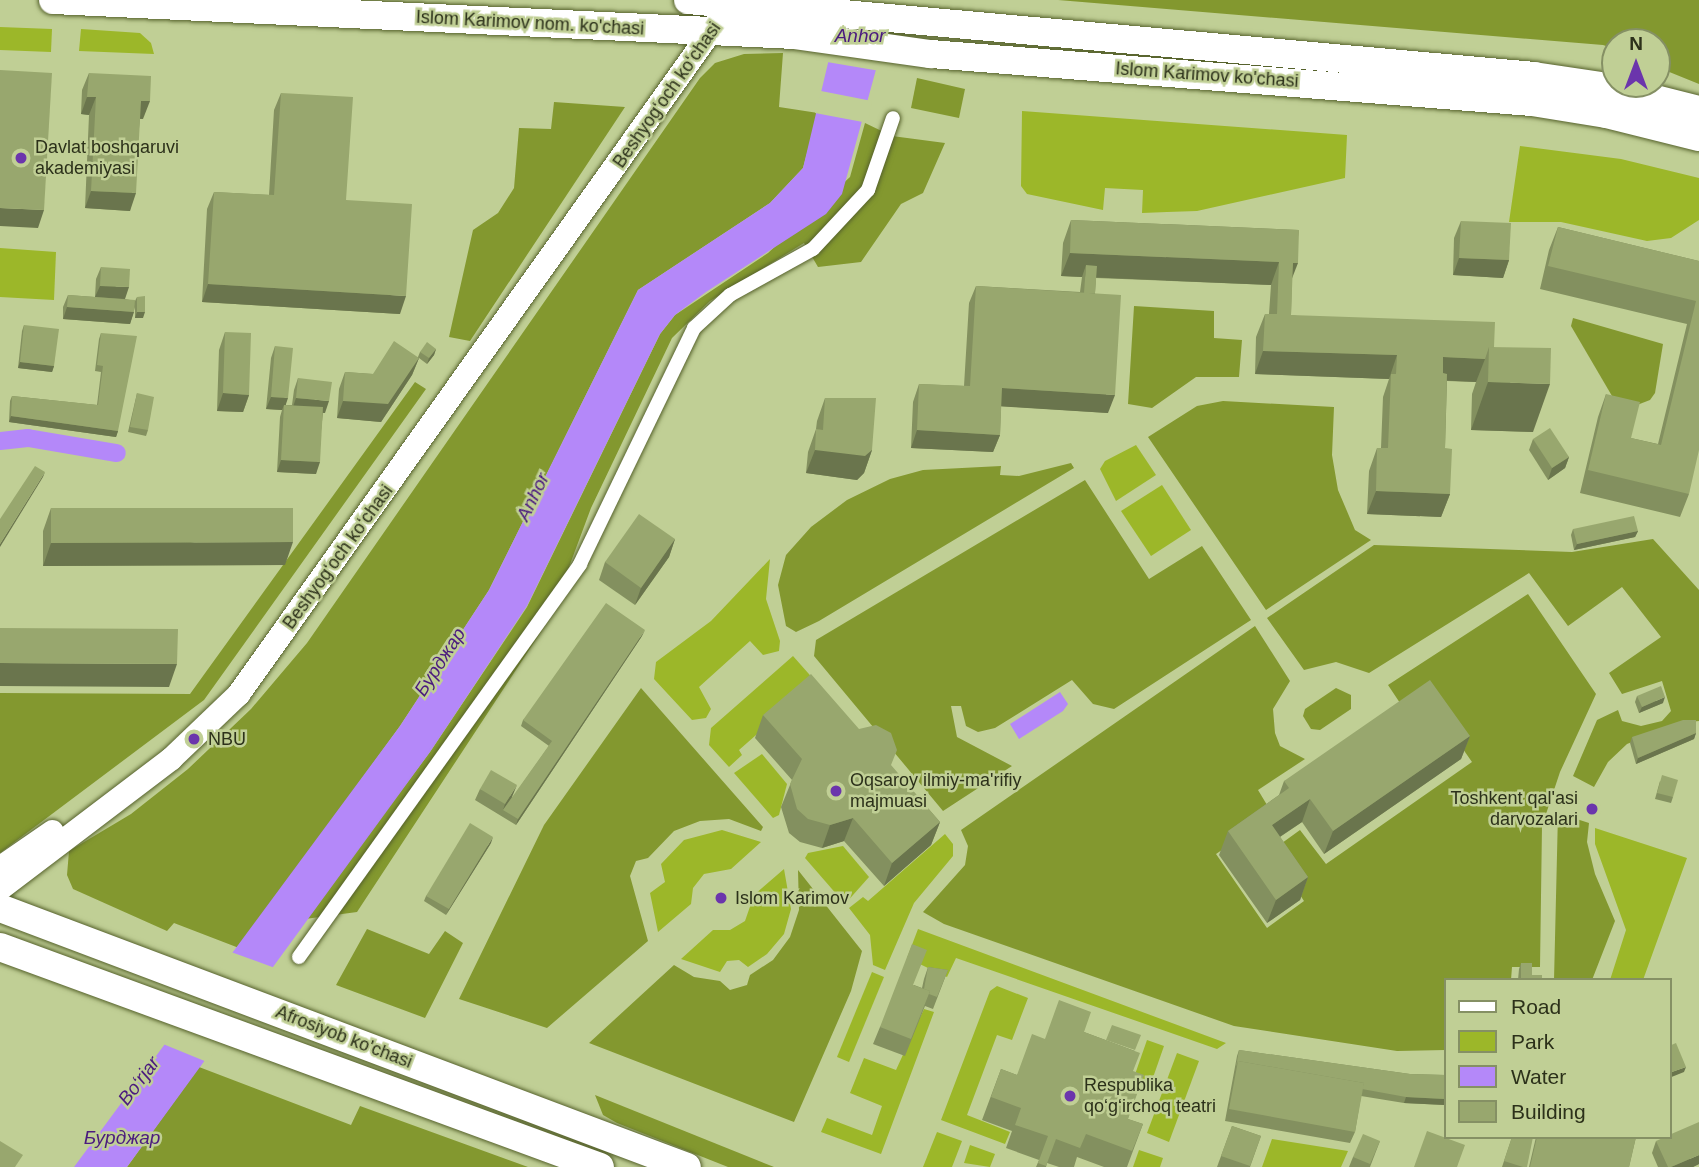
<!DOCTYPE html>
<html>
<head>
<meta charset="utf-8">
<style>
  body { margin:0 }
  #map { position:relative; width:1699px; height:1167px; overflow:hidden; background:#c0cf95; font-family:Helvetica,sans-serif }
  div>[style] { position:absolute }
  .green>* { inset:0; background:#9cb729 }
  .forest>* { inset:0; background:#83982f }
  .water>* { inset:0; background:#b488f9 }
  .pier>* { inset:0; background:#c0cf95 }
  .canal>* { height:18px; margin:-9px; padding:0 9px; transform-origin:9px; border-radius:9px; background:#b488f9 }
  .roads { filter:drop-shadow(0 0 2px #56622c) drop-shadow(0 0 2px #56622c) }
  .pedestrian>* { height:14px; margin:-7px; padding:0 7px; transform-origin:7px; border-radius:7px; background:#fff }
  .tertiary>* { height:23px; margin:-11.5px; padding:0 11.5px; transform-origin:11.5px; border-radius:11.5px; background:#fff }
  .primary>* { height:28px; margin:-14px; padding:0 14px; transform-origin:14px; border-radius:14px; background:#fff }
  .wall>* { inset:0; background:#83905f }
  .shaded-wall>* { inset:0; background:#6a754d }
  .building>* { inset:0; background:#98a76e }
  .dots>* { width:19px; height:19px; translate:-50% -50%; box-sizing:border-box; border:4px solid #c0cf95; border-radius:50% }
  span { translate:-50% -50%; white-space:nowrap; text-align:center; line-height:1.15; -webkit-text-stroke:5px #c0cf95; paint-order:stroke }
  .street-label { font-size:18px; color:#2c311a }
  .poi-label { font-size:18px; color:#2c311a }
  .left { translate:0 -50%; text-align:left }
  .right { translate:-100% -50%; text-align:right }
  .water-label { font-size:19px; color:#4a1a7e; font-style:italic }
  .legend { position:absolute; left:1444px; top:978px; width:228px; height:161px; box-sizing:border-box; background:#c0cf95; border:2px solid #859064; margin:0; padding:9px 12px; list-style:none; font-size:21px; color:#2c311a }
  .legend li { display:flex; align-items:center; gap:14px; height:35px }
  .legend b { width:35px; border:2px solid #859064 }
  .north { position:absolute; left:1601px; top:28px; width:70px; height:70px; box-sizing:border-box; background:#c0cf95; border:2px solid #859064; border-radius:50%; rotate:0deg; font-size:19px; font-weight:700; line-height:28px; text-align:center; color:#2c311a }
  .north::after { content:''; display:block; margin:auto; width:24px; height:32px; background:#6b35ac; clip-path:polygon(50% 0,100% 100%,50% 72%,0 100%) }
</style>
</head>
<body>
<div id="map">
  <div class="green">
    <i style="clip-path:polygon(0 27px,52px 29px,51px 52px,0 50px)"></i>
    <i style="clip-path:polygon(81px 29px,140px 33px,151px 43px,154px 54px,79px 51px)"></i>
    <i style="clip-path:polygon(1022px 111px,1347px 135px,1345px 178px,1197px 211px,1167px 212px,1142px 213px,1143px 190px,1105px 188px,1103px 210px,1027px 194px,1021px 186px)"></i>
    <i style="clip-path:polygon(1520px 146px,1621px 159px,1699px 178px,1699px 220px,1671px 238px,1647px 241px,1561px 222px,1509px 222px)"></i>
    <i style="clip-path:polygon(0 248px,56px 252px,54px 300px,0 297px)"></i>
    <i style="clip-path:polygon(1136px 445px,1156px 475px,1116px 501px,1100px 469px,1105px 461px)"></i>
    <i style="clip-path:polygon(1162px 485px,1191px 530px,1151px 556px,1121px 511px)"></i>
    <i style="clip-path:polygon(770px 559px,766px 599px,780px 641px,779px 651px,763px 655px,750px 641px,699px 687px,711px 709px,706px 718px,692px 720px,654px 679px,656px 662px,711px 621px)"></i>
    <i style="clip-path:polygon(793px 656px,816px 682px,739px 750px,742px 755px,729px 767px,709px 745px,711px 728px)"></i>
    <i style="clip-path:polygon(762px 754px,787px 784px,779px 815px,773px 818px,734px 773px)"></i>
    <i style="clip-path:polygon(1595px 828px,1687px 858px,1643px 980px,1610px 980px,1626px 930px,1595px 844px)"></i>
    <i style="clip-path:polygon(722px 830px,761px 842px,731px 869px,704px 874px,693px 888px,691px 904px,658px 932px,650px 893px,665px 882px,661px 864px,684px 840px)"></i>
    <i style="clip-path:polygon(945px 834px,953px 844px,953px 856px,914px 903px,885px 970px,873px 965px,870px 935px,849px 908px,863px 897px,868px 901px)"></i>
    <i style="clip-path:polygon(843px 846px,869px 877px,845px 904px,805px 858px,808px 853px)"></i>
    <i style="clip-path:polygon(784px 869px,791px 909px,784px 934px,767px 954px,748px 967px,739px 960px,727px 961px,720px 972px,681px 959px,713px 930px,730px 930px,745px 921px,754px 895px)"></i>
    <i style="clip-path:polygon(918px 929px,1226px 1043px,1217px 1049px,956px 958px,947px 977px,907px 958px)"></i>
    <i style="clip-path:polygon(872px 972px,884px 977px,849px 1062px,837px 1057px)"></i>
    <i style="clip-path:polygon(997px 986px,1028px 998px,1012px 1040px,997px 1035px,967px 1115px,1010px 1132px,1005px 1144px,941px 1120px,990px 991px)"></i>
    <i style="clip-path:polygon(924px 1009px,934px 1012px,881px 1154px,821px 1132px,827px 1118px,872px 1135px,882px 1106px,850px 1093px,864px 1058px,896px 1070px)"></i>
    <i style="clip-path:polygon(1147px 1040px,1164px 1046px,1149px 1089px,1132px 1083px)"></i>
    <i style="clip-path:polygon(1177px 1053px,1199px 1061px,1169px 1142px,1147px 1133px)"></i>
    <i style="clip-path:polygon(937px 1132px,962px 1141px,952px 1167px,923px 1167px)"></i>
    <i style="clip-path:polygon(1272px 1139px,1348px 1151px,1341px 1167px,1262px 1167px)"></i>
    <i style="clip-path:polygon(970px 1145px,995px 1154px,990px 1167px,964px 1163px)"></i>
    <i style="clip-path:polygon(1139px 1150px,1163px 1158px,1160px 1167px,1133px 1167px)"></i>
  </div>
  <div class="forest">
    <i style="clip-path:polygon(1058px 0,1699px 0,1699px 84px,1657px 67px,1657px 42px,1615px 42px,1615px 49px,1603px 45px)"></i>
    <i style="clip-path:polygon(783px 53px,779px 107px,818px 113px,803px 168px,770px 203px,638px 290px,489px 590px,400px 726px,239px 948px,174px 923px,167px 931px,73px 889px,67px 875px,69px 851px,131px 814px,188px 769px,251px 709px,307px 643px,700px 78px,715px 63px,744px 54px)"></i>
    <i style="clip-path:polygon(917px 78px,965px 89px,959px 118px,911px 108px)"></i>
    <i style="clip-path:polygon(554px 102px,625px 107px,470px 341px,449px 337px,473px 230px,498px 213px,514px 188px,519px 128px,551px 129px)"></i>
    <i style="clip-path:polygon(865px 123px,892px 136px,945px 143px,923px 193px,901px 204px,861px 262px,818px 267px,804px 243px,710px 301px,672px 338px,591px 508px,550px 618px,357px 912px,305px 919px,430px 752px,527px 607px,660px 334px,675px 315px,768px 253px,850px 177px)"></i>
    <i style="clip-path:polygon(1134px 306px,1214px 311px,1214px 338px,1242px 340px,1239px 377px,1196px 377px,1152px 408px,1128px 404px)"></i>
    <i style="clip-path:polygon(1573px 318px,1663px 344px,1655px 393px,1650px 400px,1637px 405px,1612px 396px,1571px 326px)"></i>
    <i style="clip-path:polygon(415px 382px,426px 389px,204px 700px,0 853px,0 693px,190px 694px)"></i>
    <i style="clip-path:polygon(1223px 401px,1334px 407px,1332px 455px,1338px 490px,1355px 530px,1371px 540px,1266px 610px,1148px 437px,1197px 406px)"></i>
    <i style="clip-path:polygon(1071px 463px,1074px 468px,819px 621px,796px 632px,786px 626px,778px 585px,786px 555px,811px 527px,847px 500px,890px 479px,923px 470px,1001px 466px,1000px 475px,1019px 476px)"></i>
    <i style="clip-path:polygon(1085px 480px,1149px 579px,1202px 546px,1251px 620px,1114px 709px,1093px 704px,1072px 680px,995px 728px,978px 732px,966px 726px,961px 706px,951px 706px,957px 737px,1012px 766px,943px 811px,814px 656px,816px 640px)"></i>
    <i style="clip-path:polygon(1653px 539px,1699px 590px,1699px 721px,1679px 723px,1627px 744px,1608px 762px,1594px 787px,1573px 776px,1597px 720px,1618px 710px,1622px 721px,1641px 726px,1662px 721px,1671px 711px,1662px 681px,1622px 694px,1609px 673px,1661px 637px,1622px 587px,1568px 626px,1529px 573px,1369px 673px,1336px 662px,1304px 670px,1267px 618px,1374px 545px,1572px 552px)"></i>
    <i style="clip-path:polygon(1528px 594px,1596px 694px,1560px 772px,1542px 826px,1540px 967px,1512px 967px,1511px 980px,1445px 980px,1445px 1050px,1397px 1051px,1234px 1026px,944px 924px,923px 912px,965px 865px,968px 846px,961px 830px,1255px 626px,1290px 681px,1273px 709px,1275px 733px,1280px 746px,1305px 759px,1258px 790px,1273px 815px,1216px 854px,1267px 928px,1304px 901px,1271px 851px,1300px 830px,1326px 864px,1472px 762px,1421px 689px,1400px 703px,1388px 685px)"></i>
    <i style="clip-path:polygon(641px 688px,763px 827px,761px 831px,729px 819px,700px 821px,674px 831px,648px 858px,636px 861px,630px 876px,648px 941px,547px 1028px,459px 999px,544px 825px)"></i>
    <i style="clip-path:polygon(1336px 688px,1351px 695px,1351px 709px,1320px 730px,1311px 729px,1303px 716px,1305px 709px)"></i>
    <i style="clip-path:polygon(1558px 813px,1589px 823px,1587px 842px,1595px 874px,1615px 921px,1592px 980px,1554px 980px)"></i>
    <i style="clip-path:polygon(798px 870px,862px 951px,851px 991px,794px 1122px,589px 1043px,674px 965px,694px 977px,720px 981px,730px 990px,747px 985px,750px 975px,773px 960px,790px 937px,799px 910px)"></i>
    <i style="clip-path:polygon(367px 929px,429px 954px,445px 931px,463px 943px,425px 1018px,336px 985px)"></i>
    <i style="clip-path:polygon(199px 1067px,351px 1125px,360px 1106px,528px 1167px,127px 1167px)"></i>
    <i style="clip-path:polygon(595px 1095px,774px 1167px,728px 1167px,617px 1123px,603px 1115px)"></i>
  </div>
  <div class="water">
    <i style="clip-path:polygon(843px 0,895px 0,842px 194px,826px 214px,706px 292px,675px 315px,660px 334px,527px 606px,430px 752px,127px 1167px,74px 1167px,400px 726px,489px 590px,638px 290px,770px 203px,803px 168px)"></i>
    <i style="clip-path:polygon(1060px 692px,1068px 704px,1063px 711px,1019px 739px,1010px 724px)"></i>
  </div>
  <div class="pier">
    <i style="clip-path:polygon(839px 0,898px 0,880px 71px,827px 62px)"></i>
    <i style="clip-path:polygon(821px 91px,872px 101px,868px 123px,815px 113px)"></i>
    <i style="clip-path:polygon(231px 952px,275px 968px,207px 1062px,163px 1044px)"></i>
  </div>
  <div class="canal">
    <i style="left:0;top:441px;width:28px;rotate:-6deg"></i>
    <i style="left:28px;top:438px;width:90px;rotate:9.6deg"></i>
  </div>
  <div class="roads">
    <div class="pedestrian">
      <i style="left:299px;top:957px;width:483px;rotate:-54.4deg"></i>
      <i style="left:580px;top:564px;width:262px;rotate:-64.2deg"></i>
      <i style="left:694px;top:328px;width:49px;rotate:-42.5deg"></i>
      <i style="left:730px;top:295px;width:95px;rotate:-29deg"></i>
      <i style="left:813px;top:249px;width:81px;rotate:-47deg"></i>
      <i style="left:868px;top:190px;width:76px;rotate:-70.9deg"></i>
    </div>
    <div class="tertiary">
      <i style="left:0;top:867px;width:63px;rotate:-34.7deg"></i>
      <i style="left:0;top:888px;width:215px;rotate:-37.2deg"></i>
      <i style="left:171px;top:758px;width:93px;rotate:-43.7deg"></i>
      <i style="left:238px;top:694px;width:850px;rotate:-54.53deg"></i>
    </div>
    <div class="primary">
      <i style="left:53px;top:0;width:743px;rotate:2.7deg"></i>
      <i style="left:795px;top:35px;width:137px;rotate:8deg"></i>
      <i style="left:931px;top:54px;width:603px;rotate:4.57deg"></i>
      <i style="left:1532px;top:102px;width:75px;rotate:9.2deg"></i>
      <i style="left:1606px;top:114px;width:96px;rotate:13.9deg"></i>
      <i style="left:688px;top:0;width:849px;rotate:5.13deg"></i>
      <i style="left:1534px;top:76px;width:75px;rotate:8.5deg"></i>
      <i style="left:1608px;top:87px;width:94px;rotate:14.2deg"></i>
      <i style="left:0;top:908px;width:734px;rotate:20.66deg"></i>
      <i style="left:0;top:947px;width:639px;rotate:20.14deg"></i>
    </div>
  </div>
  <div class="wall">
    <i style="clip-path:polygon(89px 73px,143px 119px,140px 119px,130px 211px,85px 208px,89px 115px,81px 114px,82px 90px)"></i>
    <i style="clip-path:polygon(281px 93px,346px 200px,400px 314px,202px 302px,207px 209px,214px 192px,269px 195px,274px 110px)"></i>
    <i style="clip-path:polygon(1071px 220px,1299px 230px,1292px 278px,1291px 315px,1494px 347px,1533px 432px,1471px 430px,1472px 394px,1476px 382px,1447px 381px,1445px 448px,1450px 494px,1441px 517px,1367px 514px,1369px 471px,1377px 448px,1381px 448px,1383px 397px,1389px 379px,1255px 374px,1256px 337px,1265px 314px,1269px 314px,1271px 285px,1096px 278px,1095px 293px,1108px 413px,1001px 406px,1000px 435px,993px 452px,911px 448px,913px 402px,919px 384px,964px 386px,969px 303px,976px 286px,1080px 292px,1082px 277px,1061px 276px,1063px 243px)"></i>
    <i style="clip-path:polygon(1461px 221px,1509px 260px,1503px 278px,1453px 275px,1454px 238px)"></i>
    <i style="clip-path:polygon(1558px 227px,1699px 261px,1689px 494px,1680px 517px,1580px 493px,1598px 417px,1606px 394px,1631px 438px,1658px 444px,1687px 324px,1540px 289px,1549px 250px)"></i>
    <i style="clip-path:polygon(101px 267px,125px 299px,135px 301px,137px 297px,143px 318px,135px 318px,135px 307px,130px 324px,63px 319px,63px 307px,68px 295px,95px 297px,96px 279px)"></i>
    <i style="clip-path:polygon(24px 325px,54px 366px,52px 372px,18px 368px,22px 331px)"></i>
    <i style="clip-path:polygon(225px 332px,249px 395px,243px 412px,217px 411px,219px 350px)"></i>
    <i style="clip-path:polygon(101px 333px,118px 431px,116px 437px,9px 422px,10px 401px,12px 396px,97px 405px,101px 372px,95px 371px,99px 339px)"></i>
    <i style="clip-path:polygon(275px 346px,286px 405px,292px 405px,294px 390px,298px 378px,325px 413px,323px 413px,316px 474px,277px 472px,280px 417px,282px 410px,266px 409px,271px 358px)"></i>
    <i style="clip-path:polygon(436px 349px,434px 355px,427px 364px,419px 358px,412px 375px,381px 422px,337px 418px,339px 389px,345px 372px,373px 374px,418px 357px,420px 352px)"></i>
    <i style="clip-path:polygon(137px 393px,148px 430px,146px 436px,128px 432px)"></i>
    <i style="clip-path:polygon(825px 398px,872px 450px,864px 473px,857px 480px,806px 473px,808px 452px,816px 429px,817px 421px)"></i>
    <i style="clip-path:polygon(1533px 439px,1569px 457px,1565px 468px,1548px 480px,1529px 450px)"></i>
    <i style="clip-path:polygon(51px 508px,285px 565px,43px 566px,43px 531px)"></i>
    <i style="clip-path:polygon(1573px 529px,1638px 531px,1635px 537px,1574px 550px,1571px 535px)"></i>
    <i style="clip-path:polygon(675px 539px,669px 557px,635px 605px,599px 580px,605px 562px)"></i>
    <i style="clip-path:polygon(642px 636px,516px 825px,475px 800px,480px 789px,513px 797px,549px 746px,521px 726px,523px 720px)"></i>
    <i style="clip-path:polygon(1637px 696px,1663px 703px,1639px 713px,1635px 702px)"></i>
    <i style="clip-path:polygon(763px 715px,891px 766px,940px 822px,931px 845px,884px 886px,844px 841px,822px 848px,800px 842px,789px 833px,781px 807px,792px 780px,755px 738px)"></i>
    <i style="clip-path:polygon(1696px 733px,1694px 739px,1636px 764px,1630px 743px,1632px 737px)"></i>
    <i style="clip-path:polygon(1470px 736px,1461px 759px,1324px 854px,1302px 822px,1280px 837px,1308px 877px,1300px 900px,1267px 923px,1219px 855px,1228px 831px,1279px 795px,1284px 781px)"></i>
    <i style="clip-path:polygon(1660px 781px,1673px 797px,1671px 803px,1655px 799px)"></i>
    <i style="clip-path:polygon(491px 843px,446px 915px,424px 901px,426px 896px)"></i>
    <i style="clip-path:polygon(1521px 963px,1532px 975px,1542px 980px,1518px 980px,1519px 969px)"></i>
    <i style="clip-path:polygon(928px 967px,948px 970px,933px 1009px,925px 1006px,905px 1056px,873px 1044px,880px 1027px,914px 985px,922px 988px,924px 979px)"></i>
    <i style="clip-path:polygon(1084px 1032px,1135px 1051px,1128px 1119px,1143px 1124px,1127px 1167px,1104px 1167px,1077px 1157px,1074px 1167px,1059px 1167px,1047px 1163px,1046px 1167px,1036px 1167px,1039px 1160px,1006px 1148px,1012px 1131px,982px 1120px,1001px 1069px,1017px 1075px,1045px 1039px)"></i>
    <i style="clip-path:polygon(1239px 1050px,1410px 1074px,1445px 1075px,1445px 1105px,1404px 1103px,1361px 1096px,1355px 1132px,1350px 1143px,1225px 1121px,1237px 1056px)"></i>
    <i style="clip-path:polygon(1232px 1126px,1261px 1136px,1250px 1167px,1217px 1167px)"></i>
    <i style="clip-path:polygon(1512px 1137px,1527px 1167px,1502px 1167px)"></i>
    <i style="clip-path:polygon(1536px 1137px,1636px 1137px,1629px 1167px,1529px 1167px)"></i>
    <i style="clip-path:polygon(1380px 1141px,1370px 1167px,1349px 1167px,1353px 1157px)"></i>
    <i style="clip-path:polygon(1656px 1141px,1699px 1164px,1693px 1167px,1658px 1167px,1652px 1153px)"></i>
  </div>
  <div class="shaded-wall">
    <i style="clip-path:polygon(87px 97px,96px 97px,89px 115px,81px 114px)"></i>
    <i style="clip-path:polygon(141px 101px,150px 101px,143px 119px,134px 118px)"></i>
    <i style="clip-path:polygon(91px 191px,136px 193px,130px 211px,85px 208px)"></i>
    <i style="clip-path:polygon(0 208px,44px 210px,38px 228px,0 226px)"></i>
    <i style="clip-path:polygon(1070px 253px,1279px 262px,1271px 285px,1085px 277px,1086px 265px,1082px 277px,1061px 276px)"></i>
    <i style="clip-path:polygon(1459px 258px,1509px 260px,1503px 278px,1453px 275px)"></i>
    <i style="clip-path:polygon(1293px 263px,1298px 263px,1289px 286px)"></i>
    <i style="clip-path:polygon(208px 284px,406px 296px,400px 314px,202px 302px)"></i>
    <i style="clip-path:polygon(100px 286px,129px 287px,125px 299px,95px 297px)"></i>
    <i style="clip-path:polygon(67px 307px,134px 312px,130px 324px,63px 319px)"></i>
    <i style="clip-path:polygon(137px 312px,145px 312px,143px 318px,135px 318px)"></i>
    <i style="clip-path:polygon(436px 349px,434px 355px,427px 364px,429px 358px)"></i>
    <i style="clip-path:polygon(1263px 351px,1397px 355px,1389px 379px,1255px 374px)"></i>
    <i style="clip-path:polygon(1443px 357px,1485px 359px,1476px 382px,1435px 380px)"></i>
    <i style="clip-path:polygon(419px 358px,412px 375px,381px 422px,337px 418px,343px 401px)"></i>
    <i style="clip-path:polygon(20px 362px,54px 366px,52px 372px,18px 368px)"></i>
    <i style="clip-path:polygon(1488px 382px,1550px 384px,1533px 432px,1471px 430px)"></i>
    <i style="clip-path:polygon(1002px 388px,1115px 395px,1108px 413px,995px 406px)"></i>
    <i style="clip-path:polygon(223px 393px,249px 395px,243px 412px,217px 411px)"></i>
    <i style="clip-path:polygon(271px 397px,288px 398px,284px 410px,284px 405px,282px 410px,266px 409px)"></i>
    <i style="clip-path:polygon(296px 398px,329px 401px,325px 413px,292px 410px)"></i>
    <i style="clip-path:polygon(11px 416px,118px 431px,116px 437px,9px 422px)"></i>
    <i style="clip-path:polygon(917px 430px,1000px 435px,993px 452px,911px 448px)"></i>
    <i style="clip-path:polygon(815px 450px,872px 450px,864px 473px,857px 480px,806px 473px)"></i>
    <i style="clip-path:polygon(1569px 457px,1565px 468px,1548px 480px,1552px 468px)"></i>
    <i style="clip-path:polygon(281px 460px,320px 462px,316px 474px,277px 472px)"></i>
    <i style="clip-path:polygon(45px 472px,43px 477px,0 547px,0 544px)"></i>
    <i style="clip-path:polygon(1376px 491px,1450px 494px,1441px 517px,1367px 514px)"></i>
    <i style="clip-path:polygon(1638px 531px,1635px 537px,1574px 550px,1577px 544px)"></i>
    <i style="clip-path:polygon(675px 539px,669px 557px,635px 605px,641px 588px)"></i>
    <i style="clip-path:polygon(293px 542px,285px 565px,43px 566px,51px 543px)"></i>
    <i style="clip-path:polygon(645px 630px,642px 636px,516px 825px,518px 819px)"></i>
    <i style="clip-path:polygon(0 663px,177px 664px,169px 687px,0 686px)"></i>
    <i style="clip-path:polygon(1665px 697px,1663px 703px,1639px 713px,1642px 707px)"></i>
    <i style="clip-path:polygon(1696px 733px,1694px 739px,1636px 764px,1638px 758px)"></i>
    <i style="clip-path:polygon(1470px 736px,1461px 759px,1324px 854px,1333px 831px)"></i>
    <i style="clip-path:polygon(517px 785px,512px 797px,503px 810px,505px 804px)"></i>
    <i style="clip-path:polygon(1310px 799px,1302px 822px,1263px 848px,1272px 825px)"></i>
    <i style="clip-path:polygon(853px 818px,844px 841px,822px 848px,830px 825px)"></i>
    <i style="clip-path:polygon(940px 822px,931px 845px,884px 886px,892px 863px)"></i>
    <i style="clip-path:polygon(493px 837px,491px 843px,446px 915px,449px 909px)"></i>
    <i style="clip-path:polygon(1308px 877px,1300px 900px,1267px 923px,1276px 900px)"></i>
    <i style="clip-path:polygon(1686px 1067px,1684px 1072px,1669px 1078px,1669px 1073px)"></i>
    <i style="clip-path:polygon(1406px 1097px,1445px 1099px,1445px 1105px,1404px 1103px)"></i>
    <i style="clip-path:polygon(1699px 1155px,1699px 1164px,1693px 1167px,1671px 1167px)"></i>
  </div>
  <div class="building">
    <i style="clip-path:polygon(0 70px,52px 73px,44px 210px,0 208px)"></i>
    <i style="clip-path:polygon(89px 73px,151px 76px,150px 101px,141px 101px,136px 193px,91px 191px,96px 97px,87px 97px)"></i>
    <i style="clip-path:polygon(281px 93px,353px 97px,346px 200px,412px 204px,406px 296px,208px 284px,214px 192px,274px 195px)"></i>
    <i style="clip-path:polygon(1071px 220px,1299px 230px,1298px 263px,1293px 263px,1291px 315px,1495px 322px,1494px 347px,1489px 347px,1485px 359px,1443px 357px,1443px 373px,1447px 374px,1445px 448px,1452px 449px,1450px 494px,1376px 491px,1377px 448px,1388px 448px,1391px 374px,1396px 374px,1397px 355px,1263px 351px,1265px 314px,1277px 314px,1279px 262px,1070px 253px)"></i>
    <i style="clip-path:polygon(1461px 221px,1511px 223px,1509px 260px,1459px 258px)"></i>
    <i style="clip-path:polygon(1558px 227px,1699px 261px,1699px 450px,1689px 494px,1588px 470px,1606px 394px,1640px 402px,1631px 438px,1661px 445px,1696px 301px,1548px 266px)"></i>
    <i style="clip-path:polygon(1086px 265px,1097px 266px,1095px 293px,1084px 293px)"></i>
    <i style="clip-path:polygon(101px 267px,130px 269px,129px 287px,100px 286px)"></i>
    <i style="clip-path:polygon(976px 286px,1121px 295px,1115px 395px,1002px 388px,1000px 435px,917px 430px,919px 384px,970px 386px)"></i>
    <i style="clip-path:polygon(68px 295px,135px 300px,134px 312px,67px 307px)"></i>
    <i style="clip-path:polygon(145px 296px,145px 312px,137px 312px,137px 297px)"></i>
    <i style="clip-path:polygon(24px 325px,59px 329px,54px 366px,20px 362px)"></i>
    <i style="clip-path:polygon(225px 332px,251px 333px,249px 395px,223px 393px)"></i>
    <i style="clip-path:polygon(101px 333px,137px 336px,118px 431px,11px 416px,12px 396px,98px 405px,103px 366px,97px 365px)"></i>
    <i style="clip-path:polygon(394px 341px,419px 358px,388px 404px,343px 401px,345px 372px,373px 374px)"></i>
    <i style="clip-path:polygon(427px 342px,436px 349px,429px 358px,420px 352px)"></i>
    <i style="clip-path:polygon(275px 346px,293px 348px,288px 398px,271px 397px)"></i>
    <i style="clip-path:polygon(1489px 347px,1551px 348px,1550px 384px,1488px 382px)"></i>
    <i style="clip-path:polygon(298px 378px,332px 382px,329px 401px,296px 398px)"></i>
    <i style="clip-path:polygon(137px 393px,154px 397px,148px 430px,130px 427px)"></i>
    <i style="clip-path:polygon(825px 398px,876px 398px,872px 450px,865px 456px,815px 450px,816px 429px,823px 430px)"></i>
    <i style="clip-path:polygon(284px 405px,323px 407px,320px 462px,281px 460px)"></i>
    <i style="clip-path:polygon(1550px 428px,1569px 457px,1552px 468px,1533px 439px)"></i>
    <i style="clip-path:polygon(35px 466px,45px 472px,0 544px,0 519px)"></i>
    <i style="clip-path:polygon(51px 508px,293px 508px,293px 542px,51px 543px)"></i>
    <i style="clip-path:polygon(639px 514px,675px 539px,641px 588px,605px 562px)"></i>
    <i style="clip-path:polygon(1634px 516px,1638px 531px,1577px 544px,1573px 529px)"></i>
    <i style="clip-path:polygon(606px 603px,645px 630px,518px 819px,503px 810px,552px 741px,523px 720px)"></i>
    <i style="clip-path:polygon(0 628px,178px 629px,177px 664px,0 663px)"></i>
    <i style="clip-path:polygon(811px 674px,859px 729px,876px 725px,891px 733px,897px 750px,891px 765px,940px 822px,892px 863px,853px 818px,830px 825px,808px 819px,797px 809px,790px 784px,802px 759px,763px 715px)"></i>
    <i style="clip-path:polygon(1430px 680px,1470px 736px,1333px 831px,1310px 799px,1272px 825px,1308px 877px,1276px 900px,1228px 831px,1289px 788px,1284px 781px)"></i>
    <i style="clip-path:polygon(1661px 686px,1665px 697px,1642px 707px,1637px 696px)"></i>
    <i style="clip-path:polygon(1683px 720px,1696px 720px,1696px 733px,1638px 758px,1632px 737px)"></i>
    <i style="clip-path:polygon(491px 770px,517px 785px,505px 804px,480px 789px)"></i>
    <i style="clip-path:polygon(1662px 775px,1678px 780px,1673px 797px,1657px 793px)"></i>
    <i style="clip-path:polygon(470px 823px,493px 837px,449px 909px,426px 896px)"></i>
    <i style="clip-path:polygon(912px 944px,927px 950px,913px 985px,930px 991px,911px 1039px,880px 1027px)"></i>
    <i style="clip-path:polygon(1521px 963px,1532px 963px,1532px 975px,1542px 975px,1542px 980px,1521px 980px)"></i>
    <i style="clip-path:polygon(928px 967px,948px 970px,937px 997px,929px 994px,930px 991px,924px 989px)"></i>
    <i style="clip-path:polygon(1059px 1000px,1091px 1012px,1084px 1032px,1140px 1053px,1133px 1071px,1144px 1075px,1128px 1119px,1143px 1124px,1132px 1151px,1086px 1134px,1080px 1148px,1056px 1139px,1046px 1166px,1038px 1163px,1048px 1136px,1015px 1125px,1021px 1108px,991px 1097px,1001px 1069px,1017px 1075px,1032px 1034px,1045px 1039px)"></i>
    <i style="clip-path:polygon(1112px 1025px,1141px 1035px,1135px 1050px,1106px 1040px)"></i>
    <i style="clip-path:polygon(1676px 1043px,1686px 1067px,1669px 1073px,1669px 1046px)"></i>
    <i style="clip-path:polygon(1239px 1050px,1410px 1074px,1445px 1075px,1445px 1099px,1406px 1097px,1362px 1089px,1364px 1083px,1238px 1061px,1236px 1067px)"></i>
    <i style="clip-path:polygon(1238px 1061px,1364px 1083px,1355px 1132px,1229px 1109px)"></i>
    <i style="clip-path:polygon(1699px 1122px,1699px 1155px,1671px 1167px,1668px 1167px,1656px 1141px,1665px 1137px,1669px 1137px,1669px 1135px)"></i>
    <i style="clip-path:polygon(1232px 1126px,1261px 1136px,1250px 1166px,1221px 1156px)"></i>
    <i style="clip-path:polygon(1427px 1131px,1465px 1145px,1457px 1167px,1414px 1167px)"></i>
    <i style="clip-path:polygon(1363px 1134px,1380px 1141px,1370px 1164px,1353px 1157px)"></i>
    <i style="clip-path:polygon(1512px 1137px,1533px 1137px,1527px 1167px,1523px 1167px,1504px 1161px)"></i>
    <i style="clip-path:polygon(1537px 1137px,1636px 1137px,1629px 1167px,1530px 1167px)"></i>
    <i style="clip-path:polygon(0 1141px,23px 1155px,15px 1167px,0 1167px)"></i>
  </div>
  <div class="dots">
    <i style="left:21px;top:158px;background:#6b35ac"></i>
    <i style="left:194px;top:739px;background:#6b35ac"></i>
    <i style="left:836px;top:791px;background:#6b35ac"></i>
    <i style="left:1592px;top:809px;background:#6b35ac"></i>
    <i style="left:721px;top:898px;background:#6b35ac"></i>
    <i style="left:1070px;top:1096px;background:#6b35ac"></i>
  </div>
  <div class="street-label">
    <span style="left:530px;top:23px;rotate:3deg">Islom Karimov nom. ko'chasi</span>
    <span style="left:1207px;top:75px;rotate:4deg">Islom Karimov ko'chasi</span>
    <span style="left:667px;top:95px;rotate:-55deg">Beshyogʻoch koʻchasi</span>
    <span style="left:338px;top:557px;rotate:-54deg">Beshyogʻoch koʻchasi</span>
    <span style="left:344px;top:1037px;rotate:21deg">Afrosiyob ko'chasi</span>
  </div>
  <div class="poi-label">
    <span class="left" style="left:35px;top:158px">Davlat boshqaruvi<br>akademiyasi</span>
    <span class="left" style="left:208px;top:739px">NBU</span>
    <span class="left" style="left:850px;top:791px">Oqsaroy ilmiy-ma'rifiy<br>majmuasi</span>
    <span class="right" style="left:1578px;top:809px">Toshkent qal'asi<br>darvozalari</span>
    <span class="left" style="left:735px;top:898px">Islom Karimov</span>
    <span class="left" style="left:1084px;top:1096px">Respublika<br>qo‘g‘irchoq teatri</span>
  </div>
  <div class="water-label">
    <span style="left:860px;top:36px">Anhor</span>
    <span style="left:533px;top:497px;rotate:-64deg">Anhor</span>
    <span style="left:440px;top:662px;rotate:-57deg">Бурджар</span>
    <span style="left:139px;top:1081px;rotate:-53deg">Bo‘rjar</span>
    <span style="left:122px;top:1138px">Бурджар</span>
  </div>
  <ul class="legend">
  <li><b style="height:9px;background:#fff"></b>Road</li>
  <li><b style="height:19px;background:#9cb729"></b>Park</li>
  <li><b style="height:19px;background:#b488f9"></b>Water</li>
  <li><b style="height:19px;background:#98a76e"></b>Building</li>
  </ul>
  <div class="north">N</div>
</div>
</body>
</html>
